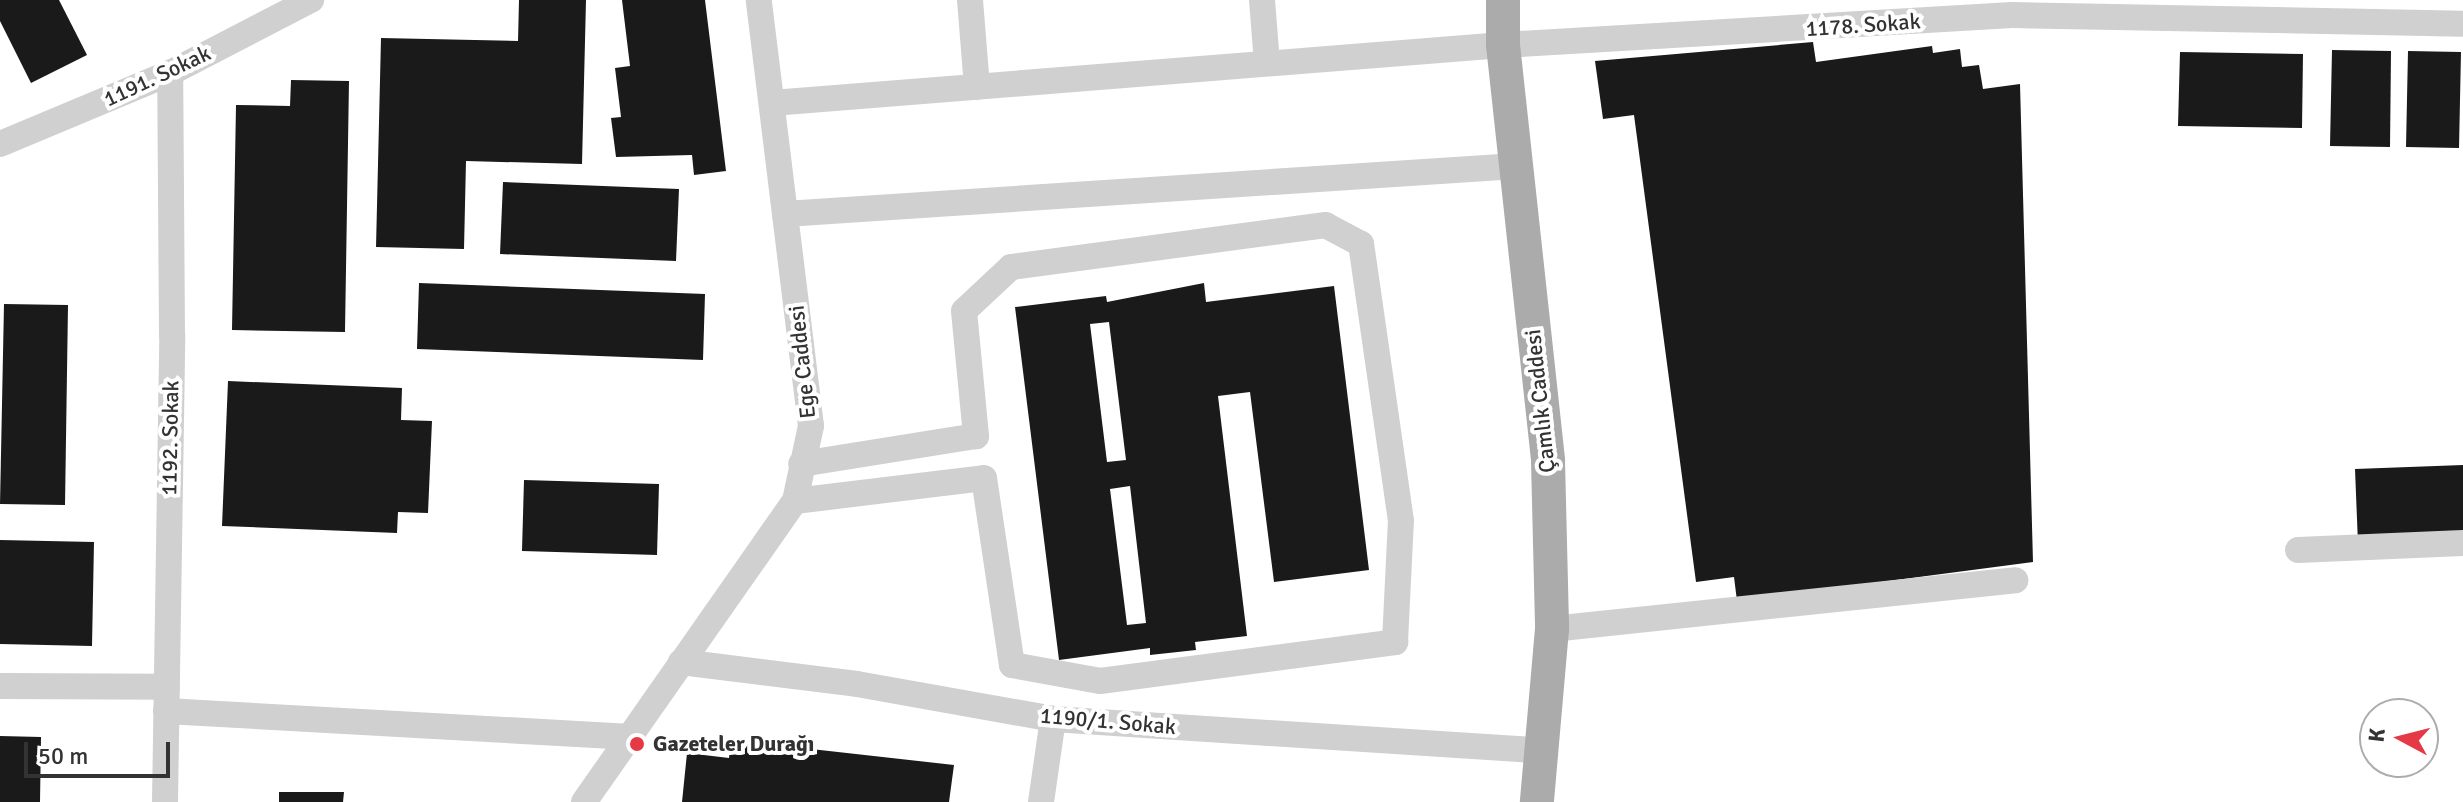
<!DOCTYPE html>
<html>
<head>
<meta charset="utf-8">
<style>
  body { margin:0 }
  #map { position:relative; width:2463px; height:802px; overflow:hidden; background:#fff; font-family:Signika,sans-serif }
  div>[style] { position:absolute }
  .building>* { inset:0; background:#1a1a1a }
  .minor>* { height:26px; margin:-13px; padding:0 13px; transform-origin:13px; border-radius:13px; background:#d0d0d0 }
  .major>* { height:34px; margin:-17px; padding:0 17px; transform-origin:17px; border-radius:17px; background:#ababab }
  .dots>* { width:22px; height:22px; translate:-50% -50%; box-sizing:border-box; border:4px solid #fff; border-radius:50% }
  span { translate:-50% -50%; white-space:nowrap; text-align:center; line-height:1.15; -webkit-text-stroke:8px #fff; paint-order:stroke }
  .street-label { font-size:22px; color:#333 }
  .poi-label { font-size:22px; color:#333; font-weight:700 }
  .left { translate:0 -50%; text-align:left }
  .north { position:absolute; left:2359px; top:698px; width:80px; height:80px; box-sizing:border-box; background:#fff; border:2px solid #adadad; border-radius:50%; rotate:277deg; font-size:22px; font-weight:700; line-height:32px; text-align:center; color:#333 }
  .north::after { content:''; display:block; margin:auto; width:28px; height:36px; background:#e63946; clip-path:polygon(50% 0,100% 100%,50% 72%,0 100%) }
  .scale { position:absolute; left:24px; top:742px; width:146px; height:36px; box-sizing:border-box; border:4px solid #333; border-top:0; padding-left:10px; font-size:24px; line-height:28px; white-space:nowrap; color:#333; -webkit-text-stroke:6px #fff; paint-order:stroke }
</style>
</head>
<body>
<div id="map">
  <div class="building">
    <i style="clip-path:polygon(0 0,59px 0,87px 55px,31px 83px,0 21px)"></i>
    <i style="clip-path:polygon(519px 0,586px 0,582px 164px,466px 161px,464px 249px,376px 247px,381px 38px,518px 41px)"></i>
    <i style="clip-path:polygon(622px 0,705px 0,726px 171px,694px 175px,692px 155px,616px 157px,611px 118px,621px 117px,615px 68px,630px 66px)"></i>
    <i style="clip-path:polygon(1813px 42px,1816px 62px,1932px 46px,1933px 53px,1960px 49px,1962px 67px,1979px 65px,1983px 89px,2020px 84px,2033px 562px,1737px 601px,1734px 577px,1696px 582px,1634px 115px,1603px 119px,1595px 61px)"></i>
    <i style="clip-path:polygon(2332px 50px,2391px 51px,2390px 147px,2330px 146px)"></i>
    <i style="clip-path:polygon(2408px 51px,2461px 52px,2459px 148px,2406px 147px)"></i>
    <i style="clip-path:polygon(2180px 52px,2303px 54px,2302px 128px,2178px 126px)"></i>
    <i style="clip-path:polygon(291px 80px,349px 81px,345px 332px,232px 330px,236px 105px,290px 106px)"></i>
    <i style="clip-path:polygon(503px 182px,679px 189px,676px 261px,500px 254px)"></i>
    <i style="clip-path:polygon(419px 283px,705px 294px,703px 360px,417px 349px)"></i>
    <i style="clip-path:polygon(evenodd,1204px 283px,1206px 302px,1334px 286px,1369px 570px,1274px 582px,1250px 392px,1218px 396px,1247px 636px,1195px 642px,1196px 650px,1150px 655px,1150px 648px,1059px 660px,1015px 307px,1106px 296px,1107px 302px,1204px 283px,1109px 322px,1126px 460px,1107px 462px,1090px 324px,1109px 322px,1204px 283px,1130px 486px,1146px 623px,1127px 625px,1110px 489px,1130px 486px)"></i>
    <i style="clip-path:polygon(4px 304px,68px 305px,65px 505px,0 504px)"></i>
    <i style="clip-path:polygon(228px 381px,402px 388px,401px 420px,432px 421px,428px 513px,398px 512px,397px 533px,222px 526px)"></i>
    <i style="clip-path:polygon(2463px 465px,2463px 540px,2358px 544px,2355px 469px)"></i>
    <i style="clip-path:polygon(524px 480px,659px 484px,657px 555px,522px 551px)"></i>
    <i style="clip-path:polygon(0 540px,94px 542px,92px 646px,0 644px)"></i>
    <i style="clip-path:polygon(0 736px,41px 737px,40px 802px,0 802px)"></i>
    <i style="clip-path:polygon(731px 740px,954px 765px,949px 802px,682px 802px,687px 753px,729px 758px)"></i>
    <i style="clip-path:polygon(279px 792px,344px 792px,343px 802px,279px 802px)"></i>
  </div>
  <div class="minor">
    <i style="left:970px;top:0;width:87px;rotate:85.4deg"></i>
    <i style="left:1262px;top:0;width:63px;rotate:85.5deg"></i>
    <i style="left:772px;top:103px;width:733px;rotate:-4.54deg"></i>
    <i style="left:1503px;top:45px;width:510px;rotate:-3.37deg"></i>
    <i style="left:2012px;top:15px;width:451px;rotate:1.1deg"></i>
    <i style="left:0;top:144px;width:184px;rotate:-22.7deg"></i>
    <i style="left:170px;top:73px;width:159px;rotate:-27.4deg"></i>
    <i style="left:785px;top:214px;width:733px;rotate:-3.76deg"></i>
    <i style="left:795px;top:501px;width:190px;rotate:-6.9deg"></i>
    <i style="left:984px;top:478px;width:189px;rotate:81.5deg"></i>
    <i style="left:1012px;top:665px;width:89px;rotate:10.3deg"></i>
    <i style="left:1100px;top:681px;width:298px;rotate:-7.5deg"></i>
    <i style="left:1395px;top:642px;width:121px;rotate:-87.2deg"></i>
    <i style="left:1401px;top:521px;width:280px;rotate:-98.2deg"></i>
    <i style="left:1361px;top:244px;width:40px;rotate:-152deg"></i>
    <i style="left:1326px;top:225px;width:318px;rotate:172.4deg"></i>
    <i style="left:1011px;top:267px;width:64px;rotate:136.9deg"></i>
    <i style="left:964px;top:311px;width:126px;rotate:84.5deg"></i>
    <i style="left:976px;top:436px;width:177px;rotate:170.9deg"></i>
    <i style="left:2298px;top:550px;width:165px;rotate:-2.4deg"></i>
    <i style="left:1552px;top:629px;width:466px;rotate:-6deg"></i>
    <i style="left:681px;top:662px;width:177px;rotate:7.1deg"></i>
    <i style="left:857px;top:684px;width:199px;rotate:10.1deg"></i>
    <i style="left:1053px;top:719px;width:486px;rotate:3.7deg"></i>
    <i style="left:0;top:686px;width:167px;rotate:0.3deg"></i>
    <i style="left:166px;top:711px;width:461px;rotate:3.2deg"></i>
    <i style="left:165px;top:802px;width:467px;rotate:-89.1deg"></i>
    <i style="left:172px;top:335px;width:262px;rotate:-90.4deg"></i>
    <i style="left:584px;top:802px;width:368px;rotate:-55deg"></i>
    <i style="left:795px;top:501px;width:77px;rotate:-78deg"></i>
    <i style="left:811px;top:426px;width:429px;rotate:-97deg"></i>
    <i style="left:1041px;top:802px;width:84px;rotate:-81.8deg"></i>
  </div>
  <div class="major">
    <i style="left:1503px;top:0;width:45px;rotate:90deg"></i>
    <i style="left:1503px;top:45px;width:418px;rotate:83.8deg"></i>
    <i style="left:1548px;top:461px;width:168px;rotate:88.6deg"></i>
    <i style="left:1552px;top:629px;width:174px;rotate:95deg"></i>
  </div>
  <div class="dots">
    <i style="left:637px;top:744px;background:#e63946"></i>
  </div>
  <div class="street-label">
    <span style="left:1863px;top:25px;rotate:-4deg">1178. Sokak</span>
    <span style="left:157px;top:76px;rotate:-25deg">1191. Sokak</span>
    <span style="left:802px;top:362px;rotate:-96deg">Ege Caddesi</span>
    <span style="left:1540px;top:401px;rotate:-96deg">Çamlık Caddesi</span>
    <span style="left:170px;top:438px;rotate:-89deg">1192. Sokak</span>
    <span style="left:1108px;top:721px;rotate:5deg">1190/1. Sokak</span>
  </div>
  <div class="poi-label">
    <span class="left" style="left:653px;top:744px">Gazeteler Durağı</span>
  </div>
  <div class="north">K</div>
  <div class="scale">50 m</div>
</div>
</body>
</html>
